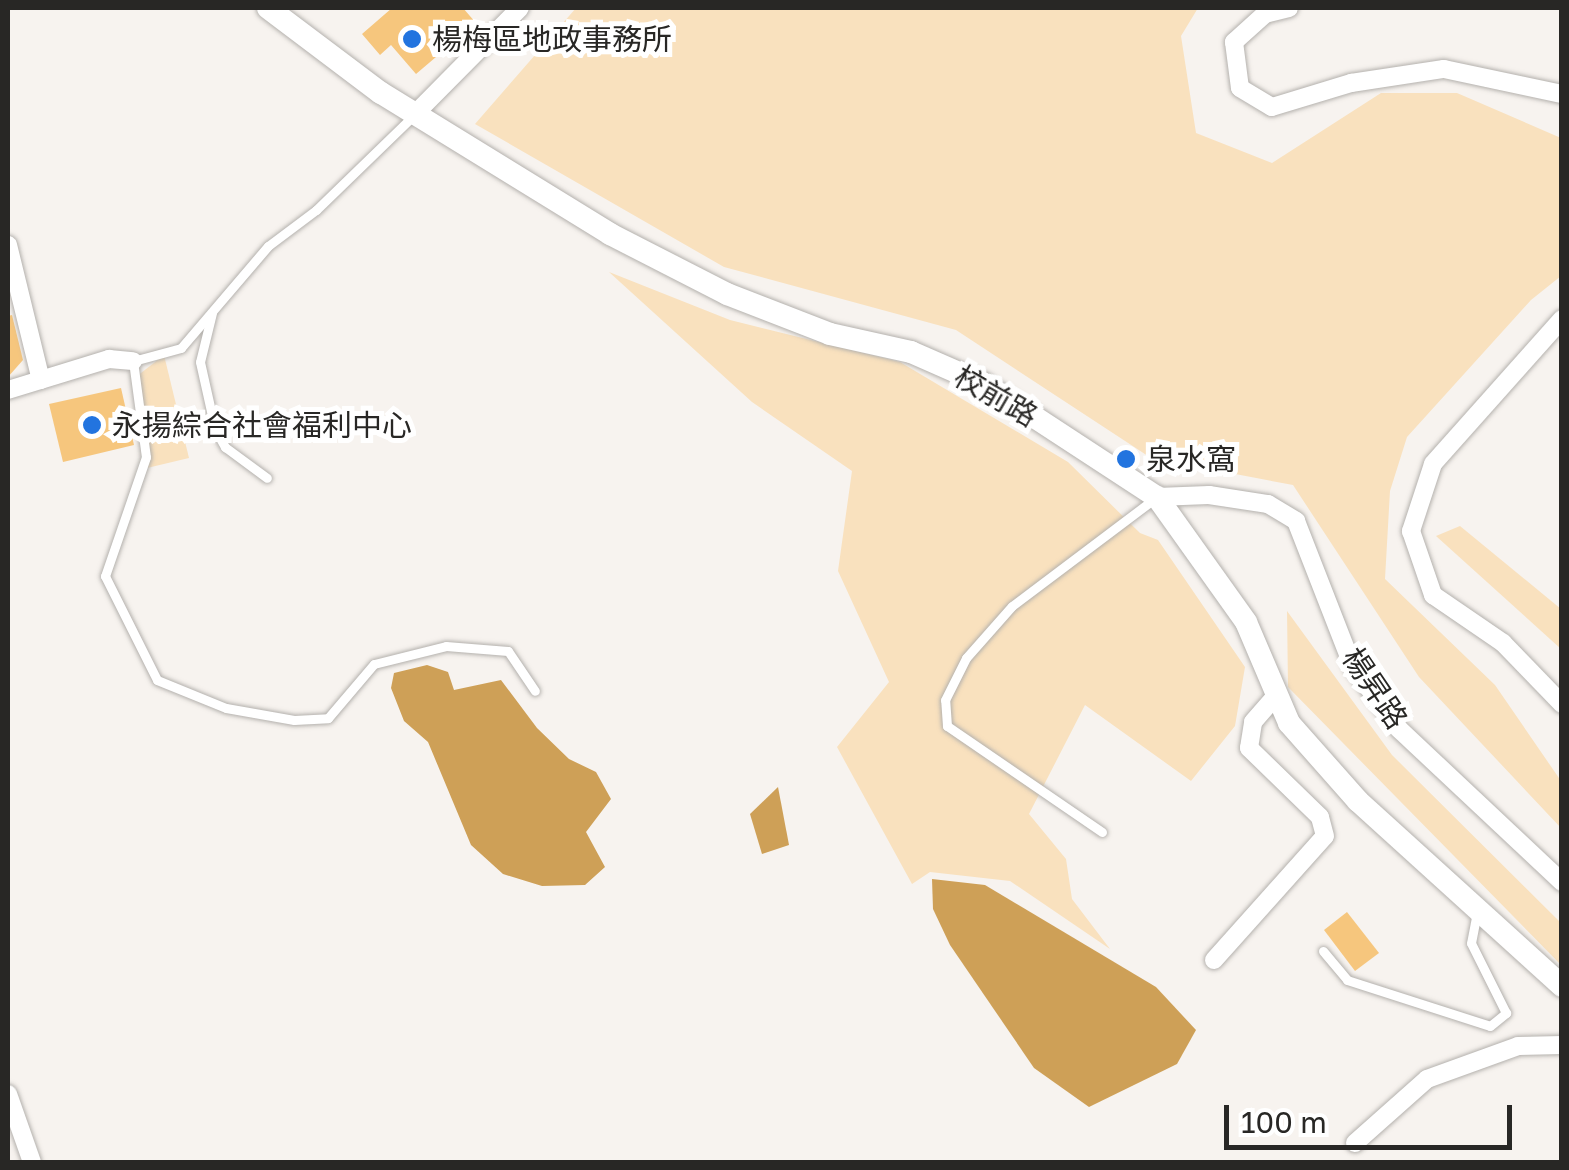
<!DOCTYPE html>
<html>
<head>
<meta charset="utf-8">
<style>
  body { margin:0 }
  #map { position:relative; width:1569px; height:1170px; overflow:hidden; background:#f7f3ef; font-family:"Golos Text","Noto Sans TC",sans-serif }
  div>[style] { position:absolute }
  .green>* { inset:0; background:#f9e1be }
  .water>* { inset:0; background:#cea057 }
  .building>* { inset:0; background:#f6c67d }
  .roads { filter:drop-shadow(0 0 2px #b4b1ad) drop-shadow(0 0 2px #b4b1ad) }
  .lane>* { height:9px; margin:-4.5px; padding:0 4.5px; transform-origin:4.5px; border-radius:4.5px; background:#fff }
  .street>* { height:18px; margin:-9px; padding:0 9px; transform-origin:9px; border-radius:9px; background:#fff }
  .secondary>* { height:22px; margin:-11px; padding:0 11px; transform-origin:11px; border-radius:11px; background:#fff }
  .dots>* { width:28px; height:28px; translate:-50% -50%; box-sizing:border-box; border:5px solid #fff; border-radius:50% }
  span { translate:-50% -50%; white-space:nowrap; text-align:center; line-height:1.15; -webkit-text-stroke:10px #fff; paint-order:stroke }
  .poi-label { font-size:30px; color:#282725 }
  .left { translate:0 -50%; text-align:left }
  .street-label { font-size:30px; color:#282725 }
  .frame { position:absolute; inset:0; border:10px solid #282725; pointer-events:none }
  .scale { position:absolute; left:1224px; top:1105px; width:288px; height:45px; box-sizing:border-box; border:5px solid #282725; border-top:0; padding-left:12px; font-size:30px; line-height:35px; white-space:nowrap; color:#282725; -webkit-text-stroke:8px #fff; paint-order:stroke }
</style>
</head>
<body>
<div id="map">
  <div class="green">
    <i style="clip-path:polygon(576px 8px,1198px 8px,1181px 36px,1196px 133px,1272px 163px,1381px 93px,1457px 93px,1561px 138px,1561px 276px,1531px 300px,1407px 437px,1390px 491px,1385px 579px,1495px 685px,1561px 781px,1561px 828px,1419px 677px,1293px 485px,1151px 458px,956px 330px,724px 267px,475px 124px)"></i>
    <i style="clip-path:polygon(609px 272px,730px 320px,900px 362px,1068px 462px,1140px 533px,1158px 540px,1245px 667px,1235px 726px,1191px 781px,1085px 705px,1029px 814px,1066px 859px,1072px 899px,1110px 949px,1010px 881px,930px 872px,912px 884px,837px 747px,889px 682px,838px 571px,852px 471px,752px 402px)"></i>
    <i style="clip-path:polygon(164px 355px,189px 458px,147px 468px,132px 380px)"></i>
    <i style="clip-path:polygon(1460px 526px,1561px 609px,1561px 649px,1436px 536px)"></i>
    <i style="clip-path:polygon(1287px 611px,1392px 755px,1561px 923px,1561px 965px,1288px 687px)"></i>
  </div>
  <div class="water">
    <i style="clip-path:polygon(427px 665px,448px 672px,454px 690px,501px 680px,537px 728px,569px 759px,596px 772px,611px 799px,586px 832px,605px 867px,585px 885px,542px 886px,503px 874px,471px 845px,428px 742px,404px 721px,391px 688px,394px 673px)"></i>
    <i style="clip-path:polygon(778px 787px,789px 845px,762px 854px,750px 814px)"></i>
    <i style="clip-path:polygon(932px 879px,985px 885px,1156px 987px,1196px 1030px,1177px 1064px,1089px 1107px,1034px 1068px,950px 945px,933px 909px)"></i>
  </div>
  <div class="building">
    <i style="clip-path:polygon(392px 8px,463px 8px,476px 23px,416px 74px,391px 45px,380px 55px,362px 34px)"></i>
    <i style="clip-path:polygon(12px 315px,23px 360px,8px 377px,8px 316px)"></i>
    <i style="clip-path:polygon(121px 388px,134px 445px,63px 462px,49px 404px)"></i>
    <i style="clip-path:polygon(1347px 912px,1379px 953px,1355px 971px,1324px 930px)"></i>
  </div>
  <div class="roads">
    <div class="lane">
      <i style="left:413px;top:116px;width:135px;rotate:135.9deg"></i>
      <i style="left:316px;top:210px;width:60px;rotate:143.1deg"></i>
      <i style="left:268px;top:246px;width:134px;rotate:130.5deg"></i>
      <i style="left:181px;top:348px;width:50px;rotate:164.8deg"></i>
      <i style="left:133px;top:361px;width:97px;rotate:82.3deg"></i>
      <i style="left:146px;top:457px;width:126px;rotate:109deg"></i>
      <i style="left:105px;top:576px;width:116px;rotate:63.4deg"></i>
      <i style="left:157px;top:680px;width:74px;rotate:22.1deg"></i>
      <i style="left:226px;top:708px;width:69px;rotate:10deg"></i>
      <i style="left:294px;top:720px;width:34px;rotate:-3deg"></i>
      <i style="left:328px;top:718px;width:71px;rotate:-49.6deg"></i>
      <i style="left:374px;top:664px;width:74px;rotate:-14deg"></i>
      <i style="left:446px;top:646px;width:62px;rotate:4.6deg"></i>
      <i style="left:508px;top:651px;width:48px;rotate:56deg"></i>
      <i style="left:212px;top:313px;width:50px;rotate:103.8deg"></i>
      <i style="left:200px;top:362px;width:69px;rotate:77.4deg"></i>
      <i style="left:215px;top:429px;width:21px;rotate:61deg"></i>
      <i style="left:225px;top:447px;width:52px;rotate:36.4deg"></i>
      <i style="left:1102px;top:832px;width:188px;rotate:-145.6deg"></i>
      <i style="left:947px;top:726px;width:26px;rotate:-94deg"></i>
      <i style="left:945px;top:700px;width:47px;rotate:-63.4deg"></i>
      <i style="left:966px;top:658px;width:69px;rotate:-48.5deg"></i>
      <i style="left:1012px;top:606px;width:178px;rotate:-37deg"></i>
      <i style="left:1323px;top:951px;width:38px;rotate:50deg"></i>
      <i style="left:1347px;top:980px;width:150px;rotate:17.8deg"></i>
      <i style="left:1490px;top:1026px;width:21px;rotate:-39deg"></i>
      <i style="left:1506px;top:1013px;width:78px;rotate:-116.6deg"></i>
      <i style="left:1471px;top:943px;width:33px;rotate:-79deg"></i>
    </div>
    <div class="street">
      <i style="left:1289px;top:8px;width:25px;rotate:166deg"></i>
      <i style="left:1265px;top:14px;width:42px;rotate:137.9deg"></i>
      <i style="left:1234px;top:42px;width:46px;rotate:82.6deg"></i>
      <i style="left:1240px;top:88px;width:37px;rotate:31deg"></i>
      <i style="left:1272px;top:107px;width:83px;rotate:-16.9deg"></i>
      <i style="left:1351px;top:83px;width:94px;rotate:-8.6deg"></i>
      <i style="left:1444px;top:69px;width:121px;rotate:12deg"></i>
      <i style="left:415px;top:114px;width:149px;rotate:-45.3deg"></i>
      <i style="left:8px;top:245px;width:139px;rotate:76.3deg"></i>
      <i style="left:1562px;top:319px;width:194px;rotate:131.7deg"></i>
      <i style="left:1433px;top:464px;width:71px;rotate:108.2deg"></i>
      <i style="left:1411px;top:531px;width:68px;rotate:71deg"></i>
      <i style="left:1433px;top:595px;width:85px;rotate:34.4deg"></i>
      <i style="left:1503px;top:643px;width:85px;rotate:46deg"></i>
      <i style="left:8px;top:390px;width:106px;rotate:-17.1deg"></i>
      <i style="left:109px;top:359px;width:24px;rotate:5deg"></i>
      <i style="left:1157px;top:497px;width:52px;rotate:-2.2deg"></i>
      <i style="left:1209px;top:495px;width:60px;rotate:8.7deg"></i>
      <i style="left:1268px;top:504px;width:33px;rotate:31deg"></i>
      <i style="left:1296px;top:521px;width:157px;rotate:68.7deg"></i>
      <i style="left:1353px;top:667px;width:77px;rotate:53.4deg"></i>
      <i style="left:1399px;top:729px;width:224px;rotate:43.2deg"></i>
      <i style="left:1214px;top:960px;width:166px;rotate:-48.2deg"></i>
      <i style="left:1325px;top:836px;width:20px;rotate:-105deg"></i>
      <i style="left:1320px;top:817px;width:99px;rotate:-135.8deg"></i>
      <i style="left:1249px;top:748px;width:26px;rotate:-81deg"></i>
      <i style="left:1253px;top:722px;width:37px;rotate:-49deg"></i>
      <i style="left:8px;top:1094px;width:72px;rotate:70.6deg"></i>
      <i style="left:1355px;top:1143px;width:96px;rotate:-41.6deg"></i>
      <i style="left:1427px;top:1079px;width:97px;rotate:-19.9deg"></i>
      <i style="left:1518px;top:1046px;width:44px;rotate:-1.3deg"></i>
    </div>
    <div class="secondary">
      <i style="left:268px;top:8px;width:141px;rotate:37deg"></i>
      <i style="left:381px;top:93px;width:269px;rotate:31.6deg"></i>
      <i style="left:610px;top:234px;width:131px;rotate:27.1deg"></i>
      <i style="left:727px;top:294px;width:110px;rotate:21.2deg"></i>
      <i style="left:830px;top:334px;width:83px;rotate:12.5deg"></i>
      <i style="left:911px;top:352px;width:80px;rotate:23.7deg"></i>
      <i style="left:984px;top:384px;width:207px;rotate:33.2deg"></i>
      <i style="left:1157px;top:497px;width:153px;rotate:54.5deg"></i>
      <i style="left:1246px;top:622px;width:110px;rotate:66.9deg"></i>
      <i style="left:1289px;top:723px;width:104px;rotate:48.5deg"></i>
      <i style="left:1358px;top:801px;width:275px;rotate:42.2deg"></i>
    </div>
  </div>
  <div class="dots">
    <i style="left:412px;top:39px;background:#2274df"></i>
    <i style="left:92px;top:425px;background:#2274df"></i>
    <i style="left:1126px;top:459px;background:#2274df"></i>
  </div>
  <div class="poi-label">
    <span class="left" style="left:432px;top:39px">楊梅區地政事務所</span>
    <span class="left" style="left:112px;top:425px">永揚綜合社會福利中心</span>
    <span class="left" style="left:1146px;top:459px">泉水窩</span>
  </div>
  <div class="street-label">
    <span style="left:996px;top:396px;rotate:30deg">校前路</span>
    <span style="left:1375px;top:688px;rotate:56deg">楊昇路</span>
  </div>
  <div class="frame"></div>
  <div class="scale">100 m</div>
</div>
</body>
</html>
